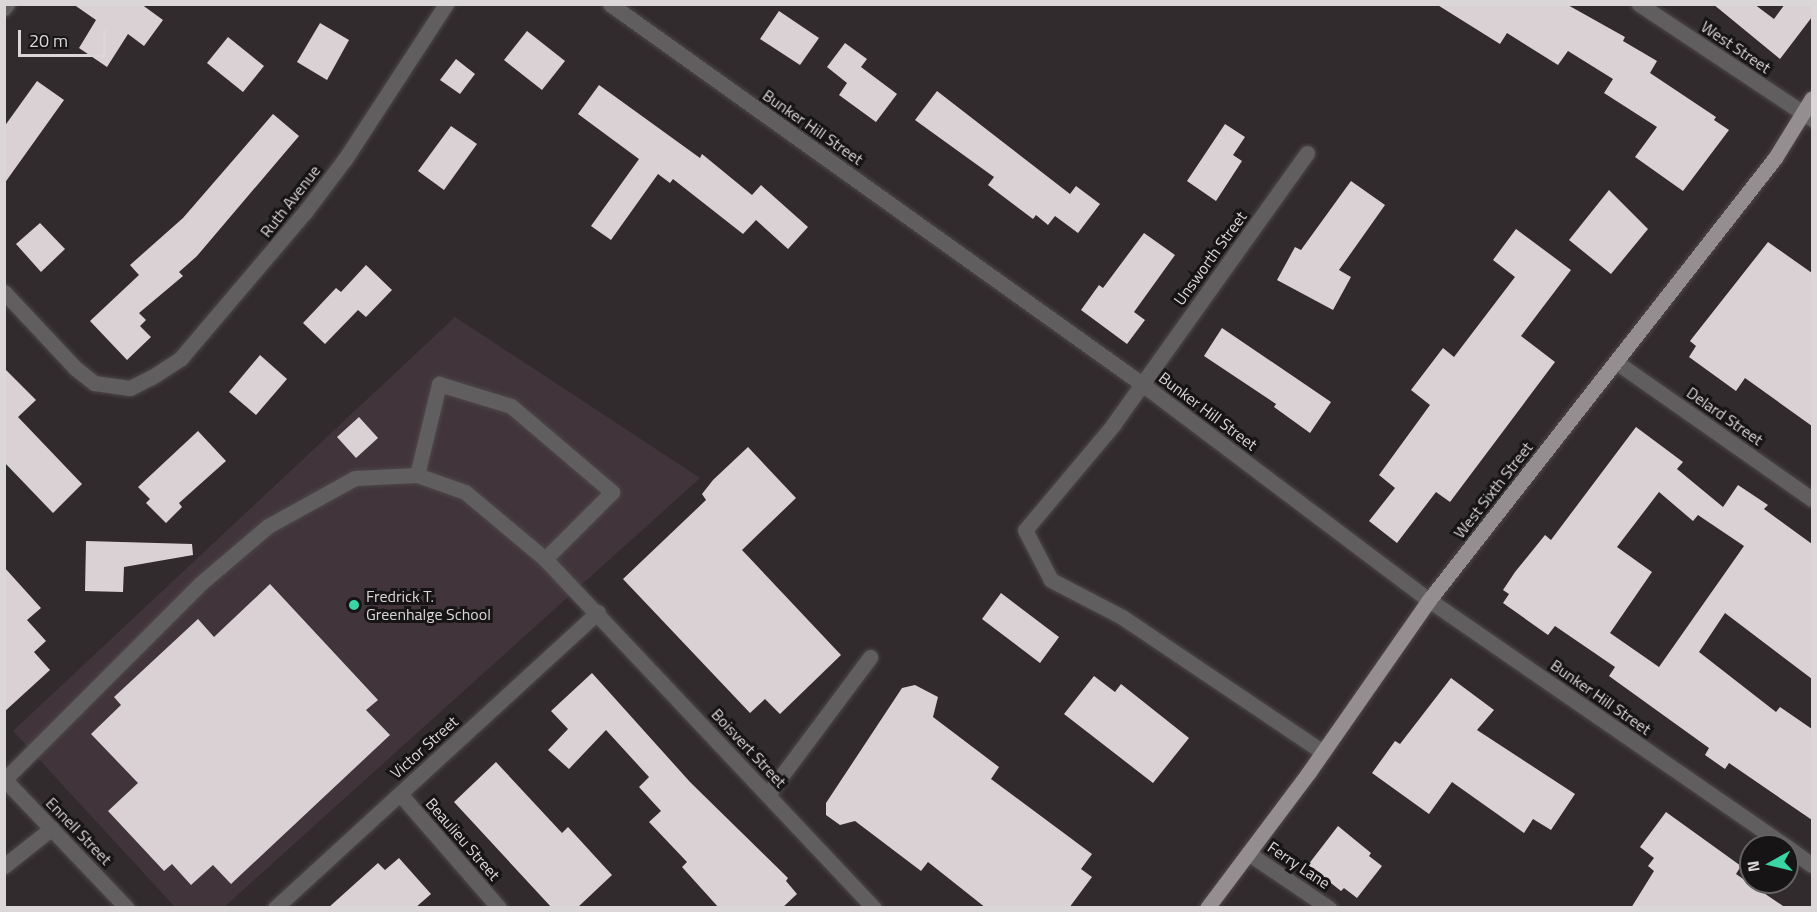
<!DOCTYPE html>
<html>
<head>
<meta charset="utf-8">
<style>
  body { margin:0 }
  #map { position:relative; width:1817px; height:912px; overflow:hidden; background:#322b2e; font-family:"Titillium Web",sans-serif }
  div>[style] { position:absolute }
  .built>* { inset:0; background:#41353b }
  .building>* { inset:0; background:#dad1d5 }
  .roads { filter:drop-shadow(0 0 2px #4d4649) drop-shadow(0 0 2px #4d4649) }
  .minor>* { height:15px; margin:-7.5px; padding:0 7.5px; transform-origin:7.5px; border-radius:7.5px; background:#615e60 }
  .major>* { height:15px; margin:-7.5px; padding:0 7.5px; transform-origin:7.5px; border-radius:7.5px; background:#958e91 }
  .dots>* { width:16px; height:16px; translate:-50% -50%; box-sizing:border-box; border:3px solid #171416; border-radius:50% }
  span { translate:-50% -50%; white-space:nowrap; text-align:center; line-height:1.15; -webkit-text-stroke:6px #171416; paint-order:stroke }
  .street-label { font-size:16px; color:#dbd6d8 }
  .poi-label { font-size:16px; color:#dbd6d8 }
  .left { translate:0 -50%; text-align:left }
  .frame { position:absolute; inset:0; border:6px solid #dbd6d8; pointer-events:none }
  .north { position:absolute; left:1739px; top:834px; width:60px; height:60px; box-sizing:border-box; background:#171416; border:2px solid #656264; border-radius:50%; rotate:262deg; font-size:16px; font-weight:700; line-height:24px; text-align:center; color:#dbd6d8 }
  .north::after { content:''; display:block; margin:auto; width:21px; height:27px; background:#3ad4a5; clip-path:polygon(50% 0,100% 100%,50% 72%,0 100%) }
  .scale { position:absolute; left:18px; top:30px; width:88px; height:27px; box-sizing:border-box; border:3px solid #dbd6d8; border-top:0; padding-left:8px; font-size:18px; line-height:21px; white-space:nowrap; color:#dbd6d8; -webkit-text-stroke:4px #171416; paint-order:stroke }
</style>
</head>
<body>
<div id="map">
  <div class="built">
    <i style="clip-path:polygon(455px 317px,700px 478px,224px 907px,175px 907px,13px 731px)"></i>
  </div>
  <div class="building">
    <i style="clip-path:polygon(73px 4px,141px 4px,163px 20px,144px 46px,128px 34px,107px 67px,79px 48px,96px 20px)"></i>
    <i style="clip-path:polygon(1436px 4px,1566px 4px,1625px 37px,1623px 41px,1657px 61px,1650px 73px,1716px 117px,1714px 120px,1729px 130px,1683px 191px,1635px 157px,1657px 127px,1604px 93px,1613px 79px,1568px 51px,1558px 65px,1507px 33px,1500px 44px)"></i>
    <i style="clip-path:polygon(1713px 4px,1754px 4px,1774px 19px,1785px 4px,1812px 4px,1812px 17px,1780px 59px)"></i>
    <i style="clip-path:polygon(779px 11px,819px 38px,800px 65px,760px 39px)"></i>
    <i style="clip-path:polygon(320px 23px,349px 40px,327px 80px,297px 62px)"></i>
    <i style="clip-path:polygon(527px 31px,565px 61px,542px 90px,504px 60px)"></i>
    <i style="clip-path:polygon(228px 37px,264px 66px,243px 92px,207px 63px)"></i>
    <i style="clip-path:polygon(845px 43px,867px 59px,861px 67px,897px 94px,876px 122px,839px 95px,847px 83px,827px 67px)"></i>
    <i style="clip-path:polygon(456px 59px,475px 74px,460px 94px,440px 80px)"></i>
    <i style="clip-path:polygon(37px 81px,64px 100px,4px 184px,4px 127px)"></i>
    <i style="clip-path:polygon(599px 85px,700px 158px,702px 154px,752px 195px,761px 185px,808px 227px,788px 249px,756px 220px,743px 234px,673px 179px,670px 183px,658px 174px,611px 240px,591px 226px,639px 159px,578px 114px)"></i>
    <i style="clip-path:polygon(937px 91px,1070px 194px,1076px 186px,1100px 204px,1078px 233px,1055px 216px,1048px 225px,1036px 215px,1033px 219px,988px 185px,994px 177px,915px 120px)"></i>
    <i style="clip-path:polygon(273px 114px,299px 136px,197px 256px,179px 272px,183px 276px,139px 313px,146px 320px,140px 326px,151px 337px,127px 360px,90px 321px,139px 275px,130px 265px,183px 218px)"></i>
    <i style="clip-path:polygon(1225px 124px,1245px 137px,1233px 155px,1242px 161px,1216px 201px,1187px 181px)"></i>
    <i style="clip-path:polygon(451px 126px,477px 144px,444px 190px,418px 171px)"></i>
    <i style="clip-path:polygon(1351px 181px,1385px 205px,1339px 270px,1351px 277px,1333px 310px,1277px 280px,1295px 247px,1301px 250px)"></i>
    <i style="clip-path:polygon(1609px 190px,1648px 229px,1611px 274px,1569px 240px)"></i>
    <i style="clip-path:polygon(40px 223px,65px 249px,41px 272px,16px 244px)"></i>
    <i style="clip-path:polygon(1516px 229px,1571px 270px,1521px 336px,1555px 362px,1450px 502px,1436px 492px,1397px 543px,1369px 521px,1395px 488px,1379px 475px,1430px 405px,1411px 390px,1443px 348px,1454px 357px,1515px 277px,1493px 260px)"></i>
    <i style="clip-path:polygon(1144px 233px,1175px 255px,1134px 312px,1145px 320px,1127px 344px,1081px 310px,1099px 285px,1103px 288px)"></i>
    <i style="clip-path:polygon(1768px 242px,1812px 273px,1812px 426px,1745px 378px,1736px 391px,1689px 357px,1696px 346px,1690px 341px)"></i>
    <i style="clip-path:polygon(366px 265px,392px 290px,366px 317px,358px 310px,325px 344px,303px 323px,336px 288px,341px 292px)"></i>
    <i style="clip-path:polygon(1222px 328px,1331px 402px,1310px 433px,1274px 407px,1276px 404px,1204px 356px)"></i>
    <i style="clip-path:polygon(260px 355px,287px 379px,256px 415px,229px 392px)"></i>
    <i style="clip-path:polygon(4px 368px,36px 400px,18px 417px,82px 484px,53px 513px,4px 462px)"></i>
    <i style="clip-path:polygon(359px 417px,378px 438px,356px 458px,337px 437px)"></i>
    <i style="clip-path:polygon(evenodd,1636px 427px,1683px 462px,1677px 469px,1723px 507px,1738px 485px,1768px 505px,1764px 509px,1812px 544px,1812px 679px,1725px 613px,1699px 652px,1776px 712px,1780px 707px,1812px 729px,1812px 820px,1729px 763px,1725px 769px,1705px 755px,1709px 748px,1609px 676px,1615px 667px,1555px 626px,1548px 635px,1503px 603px,1509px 594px,1503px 590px,1515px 572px,1545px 535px,1551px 540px,1636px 427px,1659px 492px,1693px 521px,1698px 515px,1744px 546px,1659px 667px,1610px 633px,1652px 572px,1617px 547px,1659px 492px)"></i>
    <i style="clip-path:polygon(198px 431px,226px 461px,179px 503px,182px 507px,166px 523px,146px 503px,150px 499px,138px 487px)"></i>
    <i style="clip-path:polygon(748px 447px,796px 498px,742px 550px,841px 655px,780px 714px,765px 699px,750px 713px,623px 579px,706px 500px,702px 494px,713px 480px)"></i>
    <i style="clip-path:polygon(86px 541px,192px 544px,193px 555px,124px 567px,123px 592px,85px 591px)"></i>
    <i style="clip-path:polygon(4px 567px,41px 608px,27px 620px,46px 641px,34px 652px,50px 670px,4px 712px)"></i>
    <i style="clip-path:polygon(270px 584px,378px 700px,366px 710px,390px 735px,231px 884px,213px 865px,191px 885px,172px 864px,164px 871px,108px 811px,138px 783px,91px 734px,121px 705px,114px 697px,198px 619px,214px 637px)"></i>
    <i style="clip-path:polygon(1001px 593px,1059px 637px,1040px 663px,982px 619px)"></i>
    <i style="clip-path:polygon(592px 673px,690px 782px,788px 878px,786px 881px,797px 894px,782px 908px,719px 908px,682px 867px,687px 862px,649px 822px,661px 811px,639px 787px,649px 777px,606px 730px,569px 769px,548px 750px,568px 729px,551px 711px)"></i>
    <i style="clip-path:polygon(1094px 676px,1115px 692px,1121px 684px,1189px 738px,1153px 783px,1064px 714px)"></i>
    <i style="clip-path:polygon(1451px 678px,1494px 710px,1477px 730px,1575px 794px,1551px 830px,1533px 819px,1524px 833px,1452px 782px,1429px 814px,1372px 773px,1395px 741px,1400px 744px)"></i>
    <i style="clip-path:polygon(915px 685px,938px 697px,933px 717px,999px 767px,991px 779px,1092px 854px,1081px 869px,1092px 877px,1069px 908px,986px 908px,928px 862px,921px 871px,855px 821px,840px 825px,826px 815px,826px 803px,902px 688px)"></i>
    <i style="clip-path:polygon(496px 762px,562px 833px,568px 827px,612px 875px,577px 908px,552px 908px,454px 802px)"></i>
    <i style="clip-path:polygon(1666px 812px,1741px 866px,1736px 874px,1786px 908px,1631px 908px,1654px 871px,1648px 866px,1654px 858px,1640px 847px)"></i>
    <i style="clip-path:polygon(1338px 826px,1371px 853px,1369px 856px,1382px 866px,1357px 898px,1344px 888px,1341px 891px,1308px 865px)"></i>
    <i style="clip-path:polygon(399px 858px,431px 894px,415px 908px,328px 908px,378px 863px,385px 870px)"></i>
  </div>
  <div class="roads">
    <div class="minor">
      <i style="left:610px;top:4px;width:654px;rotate:35.54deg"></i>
      <i style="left:1142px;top:384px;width:359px;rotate:37deg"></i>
      <i style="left:1429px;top:600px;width:433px;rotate:34.6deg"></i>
      <i style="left:1639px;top:4px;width:208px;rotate:33.6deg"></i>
      <i style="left:4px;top:8px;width:5px;rotate:-53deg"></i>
      <i style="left:1307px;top:153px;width:333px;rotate:125.5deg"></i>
      <i style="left:1114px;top:424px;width:138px;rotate:130deg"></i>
      <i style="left:1025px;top:530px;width:56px;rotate:62.5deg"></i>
      <i style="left:1051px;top:580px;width:80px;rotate:27.5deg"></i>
      <i style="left:1122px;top:617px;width:242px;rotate:33.9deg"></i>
      <i style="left:4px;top:292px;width:104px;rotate:46.9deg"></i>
      <i style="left:75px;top:368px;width:24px;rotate:38deg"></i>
      <i style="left:94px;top:383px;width:36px;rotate:8deg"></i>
      <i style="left:130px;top:388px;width:25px;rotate:-27deg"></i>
      <i style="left:152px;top:377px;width:35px;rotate:-33deg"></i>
      <i style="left:181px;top:358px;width:192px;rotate:-49.7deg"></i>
      <i style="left:305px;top:212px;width:66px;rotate:-53deg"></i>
      <i style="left:345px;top:159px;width:185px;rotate:-56.9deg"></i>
      <i style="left:1616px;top:362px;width:239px;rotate:35deg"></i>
      <i style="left:417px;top:475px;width:94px;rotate:-76.4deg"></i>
      <i style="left:439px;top:384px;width:75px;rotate:17deg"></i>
      <i style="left:511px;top:406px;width:133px;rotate:40.4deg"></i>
      <i style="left:612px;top:492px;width:95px;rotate:135deg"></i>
      <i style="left:4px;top:779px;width:178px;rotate:46.4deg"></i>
      <i style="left:5px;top:779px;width:277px;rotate:-45deg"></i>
      <i style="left:201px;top:583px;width:88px;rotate:-40.4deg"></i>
      <i style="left:268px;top:526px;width:99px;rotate:-28.9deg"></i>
      <i style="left:355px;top:478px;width:62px;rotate:-2.8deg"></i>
      <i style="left:417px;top:475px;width:51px;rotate:19.5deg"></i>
      <i style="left:465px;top:492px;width:104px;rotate:39.9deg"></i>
      <i style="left:545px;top:559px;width:480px;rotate:46.7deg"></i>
      <i style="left:400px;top:794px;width:151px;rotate:49deg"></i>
      <i style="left:768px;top:794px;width:171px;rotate:-53.3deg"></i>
      <i style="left:1787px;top:847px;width:31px;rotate:36deg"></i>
      <i style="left:1248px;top:853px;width:98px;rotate:34.2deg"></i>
      <i style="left:4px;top:866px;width:61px;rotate:-38.4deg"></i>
      <i style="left:275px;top:908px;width:438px;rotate:-42.5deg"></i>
    </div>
    <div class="major">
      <i style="left:1207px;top:908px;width:170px;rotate:-53.1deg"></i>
      <i style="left:1309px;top:772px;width:210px;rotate:-55.1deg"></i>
      <i style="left:1429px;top:600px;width:561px;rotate:-51.95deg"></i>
      <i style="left:1775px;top:158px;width:70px;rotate:-58.3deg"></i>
    </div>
  </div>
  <div class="dots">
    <i style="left:354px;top:605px;background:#3ad4a5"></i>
  </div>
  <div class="street-label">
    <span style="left:1736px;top:47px;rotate:34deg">West Street</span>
    <span style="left:813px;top:127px;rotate:35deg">Bunker Hill Street</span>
    <span style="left:290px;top:201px;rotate:-52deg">Ruth Avenue</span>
    <span style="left:1210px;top:258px;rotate:-54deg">Unsworth Street</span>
    <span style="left:1208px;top:411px;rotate:37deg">Bunker Hill Street</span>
    <span style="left:1725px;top:416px;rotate:35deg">Delard Street</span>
    <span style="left:1493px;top:490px;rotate:-52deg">West Sixth Street</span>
    <span style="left:1601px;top:697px;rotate:35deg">Bunker Hill Street</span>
    <span style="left:424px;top:747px;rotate:-42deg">Victor Street</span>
    <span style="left:749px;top:748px;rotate:47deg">Boisvert Street</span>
    <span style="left:79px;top:831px;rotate:46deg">Ennell Street</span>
    <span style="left:463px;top:839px;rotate:49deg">Beaulieu Street</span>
    <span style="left:1299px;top:865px;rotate:34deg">Ferry Lane</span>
  </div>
  <div class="poi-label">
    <span class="left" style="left:366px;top:605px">Fredrick T.<br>Greenhalge School</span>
  </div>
  <div class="frame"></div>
  <div class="north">N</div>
  <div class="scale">20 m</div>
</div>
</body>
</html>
